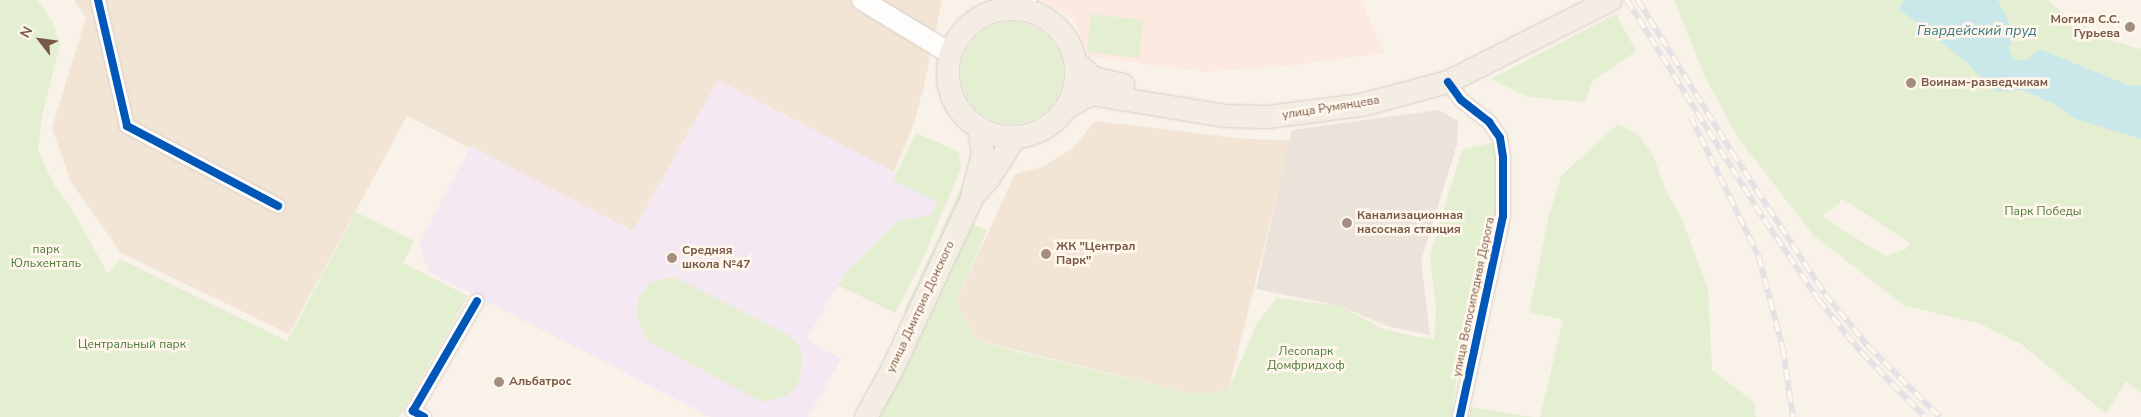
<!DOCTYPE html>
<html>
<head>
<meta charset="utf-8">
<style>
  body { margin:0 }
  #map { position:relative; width:2141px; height:417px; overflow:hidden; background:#f8f2e9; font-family:"Nunito Sans",sans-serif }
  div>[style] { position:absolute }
  .residential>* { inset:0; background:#f2e5d6 }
  .commercial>* { inset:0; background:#fce9df }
  .industrial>* { inset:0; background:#ebe2da }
  .education>* { inset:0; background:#f4e8f2 }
  .green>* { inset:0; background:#e4efd2 }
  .round { border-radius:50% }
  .water>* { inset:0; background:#cae7e9 }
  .roads { filter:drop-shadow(0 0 1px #d6cec6) drop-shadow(0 0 1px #d6cec6) }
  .street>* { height:14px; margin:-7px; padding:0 7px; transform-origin:7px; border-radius:7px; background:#fefdfc }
  .secondary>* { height:20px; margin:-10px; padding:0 10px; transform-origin:10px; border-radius:10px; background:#fefdfc }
  .primary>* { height:22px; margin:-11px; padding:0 11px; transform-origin:11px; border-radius:11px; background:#f3ede4 }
  .primary>.ring { margin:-11px; padding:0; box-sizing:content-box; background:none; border:22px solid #f3ede4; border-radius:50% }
  .rail>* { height:5.5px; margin-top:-2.75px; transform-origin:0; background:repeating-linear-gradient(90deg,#fff7eb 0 11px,#e4e1e5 0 22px); box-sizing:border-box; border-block:1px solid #e4e1e5 }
  .cycleway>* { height:8px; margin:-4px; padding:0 4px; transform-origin:4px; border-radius:4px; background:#0057b8 }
  .dots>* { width:14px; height:14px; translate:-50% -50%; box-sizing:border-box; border:2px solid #fff7eb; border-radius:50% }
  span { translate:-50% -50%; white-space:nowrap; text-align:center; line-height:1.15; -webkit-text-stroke:5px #fff7eb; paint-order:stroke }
  .poi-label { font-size:12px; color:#785847; font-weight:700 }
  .right { translate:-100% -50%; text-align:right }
  .left { translate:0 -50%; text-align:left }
  .street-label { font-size:12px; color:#785847 }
  .park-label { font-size:12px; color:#4e793c }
  .water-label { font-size:14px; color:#3c7a86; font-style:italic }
  .north { position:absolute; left:15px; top:15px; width:50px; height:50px; -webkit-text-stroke:4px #fff7eb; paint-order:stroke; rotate:300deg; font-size:14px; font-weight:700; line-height:20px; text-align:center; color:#785847 }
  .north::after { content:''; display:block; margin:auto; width:18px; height:22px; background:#785847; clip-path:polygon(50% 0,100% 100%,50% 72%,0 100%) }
</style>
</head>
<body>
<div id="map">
  <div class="residential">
    <i style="clip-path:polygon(74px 0,942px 0,924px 86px,913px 126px,894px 172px,718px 80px,633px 231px,407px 116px,289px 334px,121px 253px,71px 182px,52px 128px,86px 17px)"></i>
    <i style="clip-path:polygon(1095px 121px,1246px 139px,1291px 140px,1228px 391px,1194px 394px,976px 340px,956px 302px,1015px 174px,1042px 167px,1073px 148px)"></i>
  </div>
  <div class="commercial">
    <i style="clip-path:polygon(1042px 0,1361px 0,1384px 53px,1285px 66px,1204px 72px,1089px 56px,1074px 19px)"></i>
  </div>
  <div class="industrial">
    <i style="clip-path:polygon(1439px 110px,1458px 121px,1457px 144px,1421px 261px,1430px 335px,1387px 326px,1340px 306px,1256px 289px,1292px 130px)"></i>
  </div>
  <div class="education">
    <i style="clip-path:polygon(718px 80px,946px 199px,895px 313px,838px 285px,806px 339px,841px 359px,808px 417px,711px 417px,429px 272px,419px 244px,471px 146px,633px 231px)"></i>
  </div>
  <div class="green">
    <i style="clip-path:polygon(0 0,37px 0,53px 23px,60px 44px,42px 116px,38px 151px,54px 185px,74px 213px,108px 274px,120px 259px,287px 341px,356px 212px,414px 241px,403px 263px,468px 296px,399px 417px,0 417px)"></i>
    <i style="clip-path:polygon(evenodd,1674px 0,1904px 0,1899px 9px,1968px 64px,1995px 92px,2022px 90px,2052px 103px,2075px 119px,2141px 139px,2141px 393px,2126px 381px,2106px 414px,2021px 344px,1978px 323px,1905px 306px,1813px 235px,1737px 136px,1705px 77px,1674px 0,1841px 198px,1910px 243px,1906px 249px,1885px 256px,1821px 216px,1839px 204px,1841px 198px)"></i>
    <i style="clip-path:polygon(1998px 0,2048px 0,2060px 11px,2108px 40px,2141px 49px,2141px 85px,2132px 86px,2039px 50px,2027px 61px,2014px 60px,2009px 47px,2016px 36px)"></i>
    <i style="clip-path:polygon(1091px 14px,1143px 20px,1139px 58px,1087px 52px)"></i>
    <i style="clip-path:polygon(1616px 14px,1636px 51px,1592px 82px,1585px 102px,1528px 97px,1491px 79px)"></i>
    <i class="round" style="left:961px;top:22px;width:102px;height:102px"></i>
    <i style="clip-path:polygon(1618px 124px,1637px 134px,1653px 155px,1665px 189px,1681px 217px,1708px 289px,1712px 370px,1754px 402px,1756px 417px,1540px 417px,1563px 320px,1529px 312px,1549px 216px,1561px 176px)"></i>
    <i style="clip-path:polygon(916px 133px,959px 152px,961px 168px,921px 263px,895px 313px,838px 285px,847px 271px,898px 221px,930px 215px,938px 202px,893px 180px)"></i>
    <i style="clip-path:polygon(1495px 142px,1497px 214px,1458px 367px,1452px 417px,878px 417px,972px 224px,987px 230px,956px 302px,976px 340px,1010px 350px,1194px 394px,1228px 391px,1257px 323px,1277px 298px,1340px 306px,1385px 330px,1434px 340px,1436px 309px,1430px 255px,1462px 150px)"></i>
    <i style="clip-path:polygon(969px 171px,972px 171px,915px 307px,904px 311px)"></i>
    <i style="clip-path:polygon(674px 277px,789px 335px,801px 350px,802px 367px,798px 384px,786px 396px,762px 402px,648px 341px,638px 320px,638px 299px,650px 282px)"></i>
    <i style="clip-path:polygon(1469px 407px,1533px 417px,1468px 417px)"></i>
  </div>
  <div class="water">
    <i style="clip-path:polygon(1904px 0,1998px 0,2016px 36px,2009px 47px,2014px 60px,2027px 60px,2039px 49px,2131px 86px,2141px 85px,2141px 139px,2075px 119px,2052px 103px,2022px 90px,1995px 92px,1968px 64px,1899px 9px)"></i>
  </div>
  <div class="roads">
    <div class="street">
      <i style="left:98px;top:0;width:129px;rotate:77deg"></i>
      <i style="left:127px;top:126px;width:171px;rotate:27.9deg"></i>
      <i style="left:1448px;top:82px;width:22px;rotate:54deg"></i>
      <i style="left:1461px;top:100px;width:36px;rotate:38deg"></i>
      <i style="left:1489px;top:122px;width:19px;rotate:55deg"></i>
      <i style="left:1500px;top:138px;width:19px;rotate:81deg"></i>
      <i style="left:1503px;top:157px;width:59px;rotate:90deg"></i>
      <i style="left:1503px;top:216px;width:206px;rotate:102.1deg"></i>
      <i style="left:424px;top:417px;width:13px;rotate:-151deg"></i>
      <i style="left:413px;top:411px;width:127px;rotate:-59.8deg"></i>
    </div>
    <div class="secondary">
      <i style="left:862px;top:0;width:104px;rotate:31.2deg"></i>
      <i style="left:1025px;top:10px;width:10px;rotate:-84deg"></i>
    </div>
    <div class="primary">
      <i class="ring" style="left:948px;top:9px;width:106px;height:106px"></i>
      <i style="left:1075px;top:61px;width:25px;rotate:43deg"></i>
      <i style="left:1093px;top:78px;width:31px;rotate:13deg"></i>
      <i style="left:1066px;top:108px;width:29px;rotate:-29deg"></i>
      <i style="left:1091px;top:94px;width:137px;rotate:9.3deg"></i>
      <i style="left:1226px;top:116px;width:42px;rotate:1.4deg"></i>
      <i style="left:1268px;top:117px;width:95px;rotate:-7.3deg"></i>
      <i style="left:1362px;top:105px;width:89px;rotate:-15deg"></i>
      <i style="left:1448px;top:82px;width:182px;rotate:-26.8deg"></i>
      <i style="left:973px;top:193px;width:41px;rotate:-76deg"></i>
      <i style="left:983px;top:153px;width:25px;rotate:-99deg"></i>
      <i style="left:866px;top:417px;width:51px;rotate:-60.9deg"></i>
      <i style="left:891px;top:372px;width:194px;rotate:-65deg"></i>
      <i style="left:973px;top:196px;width:24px;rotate:-48deg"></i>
      <i style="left:989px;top:178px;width:49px;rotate:-57.6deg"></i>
    </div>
  </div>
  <div class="rail">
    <i style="left:1627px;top:0;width:258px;rotate:58deg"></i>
    <i style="left:1764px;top:219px;width:98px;rotate:55.8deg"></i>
    <i style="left:1819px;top:300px;width:67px;rotate:51.1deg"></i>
    <i style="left:1861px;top:352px;width:91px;rotate:45.4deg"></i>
    <i style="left:1638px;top:0;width:179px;rotate:58.3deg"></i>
    <i style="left:1732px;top:152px;width:170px;rotate:56.8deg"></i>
    <i style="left:1825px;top:294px;width:67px;rotate:50.4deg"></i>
    <i style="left:1868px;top:346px;width:101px;rotate:44.6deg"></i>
    <i style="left:1691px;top:117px;width:156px;rotate:64.1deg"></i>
    <i style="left:1759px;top:257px;width:94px;rotate:75.2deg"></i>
    <i style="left:1783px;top:348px;width:70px;rotate:81.8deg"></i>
  </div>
  <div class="cycleway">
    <i style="left:98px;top:0;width:129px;rotate:77deg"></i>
    <i style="left:127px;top:126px;width:171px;rotate:27.9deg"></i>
    <i style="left:1448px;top:82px;width:22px;rotate:54deg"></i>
    <i style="left:1461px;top:100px;width:36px;rotate:38deg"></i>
    <i style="left:1489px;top:122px;width:19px;rotate:55deg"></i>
    <i style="left:1500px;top:138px;width:19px;rotate:81deg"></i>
    <i style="left:1503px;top:157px;width:59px;rotate:90deg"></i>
    <i style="left:1503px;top:216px;width:206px;rotate:102.1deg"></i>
    <i style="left:424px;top:417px;width:13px;rotate:-151deg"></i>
    <i style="left:413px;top:411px;width:127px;rotate:-59.8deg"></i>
  </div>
  <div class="dots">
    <i style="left:2130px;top:27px;background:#a58e80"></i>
    <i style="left:1911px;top:83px;background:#a58e80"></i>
    <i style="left:1347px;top:223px;background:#a58e80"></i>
    <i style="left:1046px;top:254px;background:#a58e80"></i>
    <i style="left:672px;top:258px;background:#a58e80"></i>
    <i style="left:499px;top:382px;background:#a58e80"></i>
  </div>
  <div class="poi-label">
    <span class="right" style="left:2120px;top:27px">Могила С.С.<br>Гурьева</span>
    <span class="left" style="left:1921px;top:83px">Воинам-разведчикам</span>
    <span class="left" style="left:1357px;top:223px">Канализационная<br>насосная станция</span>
    <span class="left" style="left:1056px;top:254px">ЖК "Централ<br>Парк"</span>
    <span class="left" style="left:682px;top:258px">Средняя<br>школа №47</span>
    <span class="left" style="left:509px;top:382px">Альбатрос</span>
  </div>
  <div class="street-label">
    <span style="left:1331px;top:108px;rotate:-9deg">улица Румянцева</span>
    <span style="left:1474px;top:297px;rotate:-78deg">улица Велосипедная Дорога</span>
    <span style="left:921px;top:307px;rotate:-65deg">улица Дмитрия Донского</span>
  </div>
  <div class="park-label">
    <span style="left:2043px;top:212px">Парк Победы</span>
    <span style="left:46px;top:257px">парк<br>Юльхенталь</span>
    <span style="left:132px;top:345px">Центральный парк</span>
    <span style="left:1306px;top:359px">Лесопарк<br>Домфридхоф</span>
  </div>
  <div class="water-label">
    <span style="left:1977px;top:31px">Гвардейский пруд</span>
  </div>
  <div class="north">N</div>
</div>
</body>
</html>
